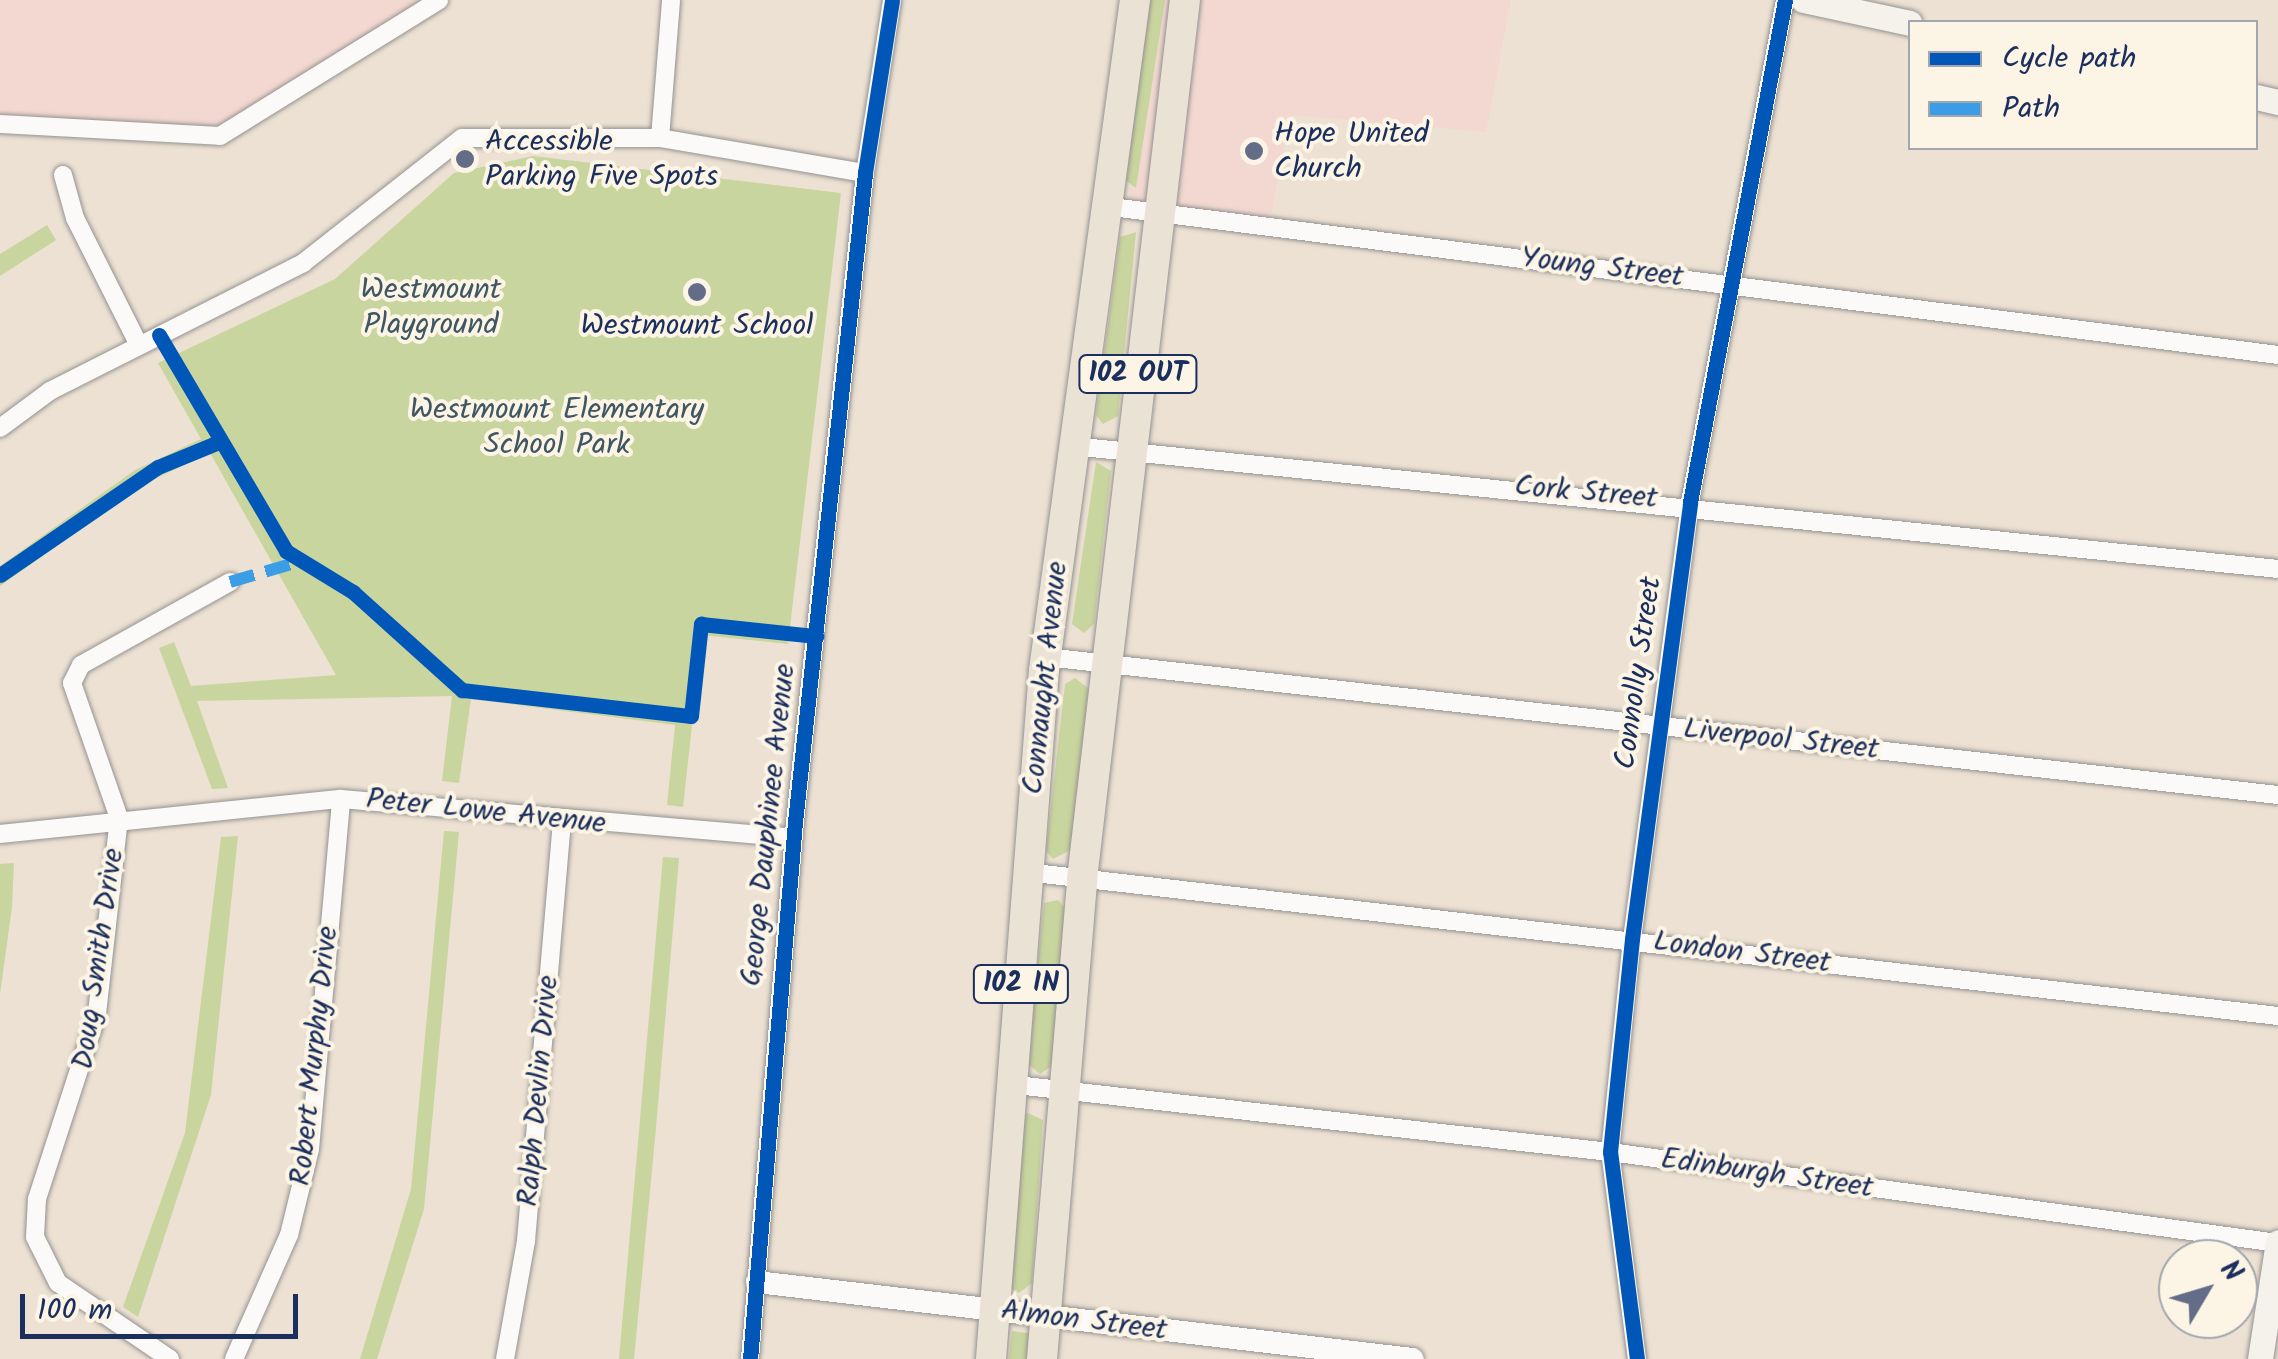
<!DOCTYPE html>
<html>
<head>
<meta charset="utf-8">
<style>
  body { margin:0 }
  #map { position:relative; width:2278px; height:1359px; overflow:hidden; background:#ece1d2; font-family:Kalam,sans-serif }
  div>[style] { position:absolute }
  .built>* { inset:0; background:#f2d8d0 }
  .green>* { inset:0; background:#c9d59e }
  .roads { filter:drop-shadow(0 0 2px #949292) drop-shadow(0 0 2px #949292) }
  .minor>* { height:18px; margin:-9px; padding:0 9px; transform-origin:9px; border-radius:9px; background:#fcfaf8 }
  .tertiary>* { height:22px; margin:-11px; padding:0 11px; transform-origin:11px; border-radius:11px; background:#fcfaf8 }
  .secondary>* { height:25px; margin:-12.5px; padding:0 12.5px; transform-origin:12.5px; border-radius:12.5px; background:#f5f1eb }
  .primary>* { height:30px; margin:-15px; padding:0 15px; transform-origin:15px; border-radius:15px; background:#ebe2d6 }
  .quiet>* { height:12px; margin-top:-6px; transform-origin:0; background:repeating-linear-gradient(90deg,#3b9de6 0 25px,transparent 0 37px) }
  .cycleway>* { height:15px; margin:-7.5px; padding:0 7.5px; transform-origin:7.5px; border-radius:7.5px; background:#0057b8 }
  .dots>* { width:28px; height:28px; translate:-50% -50%; box-sizing:border-box; border:5px solid #fcf5e5; border-radius:50% }
  span { translate:-50% -50%; white-space:nowrap; text-align:center; line-height:1.15; -webkit-text-stroke:8px #fcf5e5; paint-order:stroke }
  .shield-label span { padding:2px 8px; background:#fcf5e5; border:2px solid; border-radius:8px; -webkit-text-stroke-width:0 }
  .shield-label { font-size:28px; color:#1b2f5e; font-weight:700 }
  .poi-label { font-size:30px; color:#1b2f5e }
  .left { translate:0 -50%; text-align:left }
  .street-label { font-size:30px; color:#1b2f5e }
  .park-label { font-size:30px; color:#3f5663 }
  .legend { position:absolute; left:1908px; top:20px; width:350px; height:130px; box-sizing:border-box; background:#fcf5e5; border:2px solid #a2a6af; margin:0; padding:12px 18px; list-style:none; font-size:30px; color:#1b2f5e }
  .legend li { display:flex; align-items:center; gap:20px; height:50px }
  .legend b { width:50px; border:2px solid #a2a6af }
  .north { position:absolute; left:2158px; top:1239px; width:100px; height:100px; box-sizing:border-box; background:#fcf5e5; border:2px solid #a2a6af; border-radius:50%; rotate:52deg; font-size:28px; font-weight:700; line-height:40px; text-align:center; color:#1b2f5e }
  .north::after { content:''; display:block; margin:auto; width:35px; height:45px; background:#646d87; clip-path:polygon(50% 0,100% 100%,50% 72%,0 100%) }
  .scale { position:absolute; left:20px; top:1294px; width:278px; height:45px; box-sizing:border-box; border:5px solid #1b2f5e; border-top:0; padding-left:12px; font-size:30px; line-height:35px; white-space:nowrap; color:#1b2f5e; -webkit-text-stroke:8px #fcf5e5; paint-order:stroke }
</style>
</head>
<body>
<div id="map">
  <div class="built">
    <i style="clip-path:polygon(0 0,439px 0,220px 136px,0 124px)"></i>
    <i style="clip-path:polygon(1153px 0,1511px 0,1486px 132px,1291px 115px,1268px 228px,1127px 218px)"></i>
  </div>
  <div class="green">
    <i style="clip-path:polygon(1148px 0,1165px 0,1136px 188px,1125px 180px)"></i>
    <i style="clip-path:polygon(533px 156px,841px 193px,788px 644px,702px 635px,683px 807px,667px 805px,675px 725px,471px 699px,459px 783px,442px 781px,452px 696px,197px 701px,228px 788px,212px 789px,159px 648px,174px 642px,191px 686px,336px 675px,210px 453px,146px 483px,0 586px,0 566px,135px 470px,201px 439px,158px 363px,335px 279px,454px 173px)"></i>
    <i style="clip-path:polygon(47px 225px,56px 240px,0 276px,0 254px)"></i>
    <i style="clip-path:polygon(1136px 232px,1118px 416px,1103px 424px,1096px 415px,1120px 237px)"></i>
    <i style="clip-path:polygon(1096px 462px,1111px 471px,1094px 624px,1084px 633px,1072px 624px)"></i>
    <i style="clip-path:polygon(1075px 678px,1089px 689px,1072px 849px,1053px 859px,1046px 851px,1065px 684px)"></i>
    <i style="clip-path:polygon(444px 831px,459px 832px,424px 1209px,377px 1359px,360px 1359px,411px 1189px)"></i>
    <i style="clip-path:polygon(238px 836px,211px 1095px,138px 1317px,123px 1307px,185px 1133px,221px 837px)"></i>
    <i style="clip-path:polygon(663px 857px,679px 858px,656px 1128px,634px 1359px,619px 1359px)"></i>
    <i style="clip-path:polygon(14px 863px,12px 907px,0 994px,0 864px)"></i>
    <i style="clip-path:polygon(1058px 900px,1067px 910px,1052px 1066px,1040px 1074px,1028px 1064px,1044px 903px)"></i>
    <i style="clip-path:polygon(1028px 1113px,1043px 1120px,1032px 1283px,1019px 1293px,1010px 1288px,1019px 1118px)"></i>
    <i style="clip-path:polygon(1012px 1331px,1033px 1334px,1031px 1359px,1009px 1359px)"></i>
  </div>
  <div class="roads">
    <div class="minor">
      <i style="left:0;top:124px;width:220px;rotate:3.1deg"></i>
      <i style="left:220px;top:136px;width:258px;rotate:-31.8deg"></i>
      <i style="left:660px;top:138px;width:138px;rotate:-85.4deg"></i>
      <i style="left:63px;top:175px;width:45px;rotate:74.4deg"></i>
      <i style="left:75px;top:218px;width:142px;rotate:63.3deg"></i>
      <i style="left:1104px;top:206px;width:1183px;rotate:7.23deg"></i>
      <i style="left:0;top:428px;width:62px;rotate:-36.5deg"></i>
      <i style="left:50px;top:391px;width:284px;rotate:-26.8deg"></i>
      <i style="left:303px;top:263px;width:202px;rotate:-38.2deg"></i>
      <i style="left:462px;top:138px;width:198px"></i>
      <i style="left:660px;top:138px;width:208px;rotate:9.7deg"></i>
      <i style="left:1072px;top:446px;width:1212px;rotate:5.82deg"></i>
      <i style="left:1046px;top:657px;width:1240px;rotate:6.39deg"></i>
      <i style="left:0;top:834px;width:343px;rotate:-5.9deg"></i>
      <i style="left:341px;top:799px;width:454px;rotate:4.9deg"></i>
      <i style="left:1026px;top:872px;width:1260px;rotate:6.56deg"></i>
      <i style="left:1016px;top:1085px;width:598px;rotate:6.44deg"></i>
      <i style="left:1610px;top:1152px;width:674px;rotate:7.76deg"></i>
      <i style="left:170px;top:1359px;width:135px;rotate:-145.8deg"></i>
      <i style="left:58px;top:1283px;width:51px;rotate:-116.6deg"></i>
      <i style="left:35px;top:1237px;width:38px;rotate:-87deg"></i>
      <i style="left:37px;top:1199px;width:194px;rotate:-72deg"></i>
      <i style="left:97px;top:1014px;width:197px;rotate:-83.6deg"></i>
      <i style="left:119px;top:818px;width:143px;rotate:-109.2deg"></i>
      <i style="left:72px;top:683px;width:20px;rotate:-63deg"></i>
      <i style="left:81px;top:665px;width:171px;rotate:-29.1deg"></i>
      <i style="left:234px;top:1359px;width:136px;rotate:-66.1deg"></i>
      <i style="left:289px;top:1235px;width:89px;rotate:-76.3deg"></i>
      <i style="left:310px;top:1149px;width:351px;rotate:-84.9deg"></i>
      <i style="left:505px;top:1359px;width:120px;rotate:-79.9deg"></i>
      <i style="left:526px;top:1241px;width:422px;rotate:-85.1deg"></i>
      <i style="left:750px;top:1359px;width:539px;rotate:-85.21deg"></i>
      <i style="left:795px;top:822px;width:653px;rotate:-83.84deg"></i>
      <i style="left:865px;top:173px;width:175px;rotate:-81.1deg"></i>
      <i style="left:1637px;top:1359px;width:209px;rotate:-97.4deg"></i>
      <i style="left:1610px;top:1152px;width:214px;rotate:-84.1deg"></i>
      <i style="left:1632px;top:939px;width:441px;rotate:-82.4deg"></i>
      <i style="left:1690px;top:502px;width:511px;rotate:-79.28deg"></i>
    </div>
    <div class="tertiary">
      <i style="left:757px;top:1282px;width:660px;rotate:6.7deg"></i>
    </div>
    <div class="secondary">
      <i style="left:1803px;top:0;width:109px;rotate:12.1deg"></i>
      <i style="left:2256px;top:97px;width:23px;rotate:13deg"></i>
      <i style="left:2260px;top:1359px;width:118px;rotate:-81.3deg"></i>
    </div>
    <div class="primary">
      <i style="left:991px;top:1359px;width:691px;rotate:-85.6deg"></i>
      <i style="left:1044px;top:670px;width:676px;rotate:-82.27deg"></i>
      <i style="left:1042px;top:1359px;width:482px;rotate:-85.2deg"></i>
      <i style="left:1082px;top:879px;width:885px;rotate:-83.32deg"></i>
    </div>
  </div>
  <div class="quiet">
    <i style="left:230px;top:582px;width:71px;rotate:-16.4deg"></i>
  </div>
  <div class="cycleway">
    <i style="left:159px;top:335px;width:251px;rotate:59.5deg"></i>
    <i style="left:286px;top:551px;width:79px;rotate:31.5deg"></i>
    <i style="left:353px;top:592px;width:147px;rotate:42deg"></i>
    <i style="left:462px;top:690px;width:230px;rotate:6.5deg"></i>
    <i style="left:691px;top:716px;width:93px;rotate:-83.8deg"></i>
    <i style="left:701px;top:624px;width:116px;rotate:6deg"></i>
    <i style="left:0;top:575px;width:191px;rotate:-34.4deg"></i>
    <i style="left:158px;top:467px;width:68px;rotate:-22.4deg"></i>
    <i style="left:750px;top:1359px;width:539px;rotate:-85.21deg"></i>
    <i style="left:795px;top:822px;width:653px;rotate:-83.84deg"></i>
    <i style="left:865px;top:173px;width:175px;rotate:-81.1deg"></i>
    <i style="left:1637px;top:1359px;width:209px;rotate:-97.4deg"></i>
    <i style="left:1610px;top:1152px;width:214px;rotate:-84.1deg"></i>
    <i style="left:1632px;top:939px;width:441px;rotate:-82.4deg"></i>
    <i style="left:1690px;top:502px;width:511px;rotate:-79.28deg"></i>
  </div>
  <div class="dots">
    <i style="left:1254px;top:151px;background:#646d87"></i>
    <i style="left:465px;top:159px;background:#646d87"></i>
    <i style="left:697px;top:292px;background:#646d87"></i>
  </div>
  <div class="shield-label">
    <span style="left:1138px;top:374px">102 OUT</span>
    <span style="left:1021px;top:984px">102 IN</span>
  </div>
  <div class="poi-label">
    <span class="left" style="left:1274px;top:151px">Hope United<br>Church</span>
    <span class="left" style="left:485px;top:159px">Accessible<br>Parking Five Spots</span>
    <span style="left:697px;top:326px">Westmount School</span>
  </div>
  <div class="street-label">
    <span style="left:1602px;top:268px;rotate:7deg">Young Street</span>
    <span style="left:1586px;top:493px;rotate:5deg">Cork Street</span>
    <span style="left:1639px;top:673px;rotate:-82deg">Connolly Street</span>
    <span style="left:1046px;top:678px;rotate:-84deg">Connaught Avenue</span>
    <span style="left:1781px;top:740px;rotate:6deg">Liverpool Street</span>
    <span style="left:486px;top:812px;rotate:6deg">Peter Lowe Avenue</span>
    <span style="left:769px;top:825px;rotate:-84deg">George Dauphinee Avenue</span>
    <span style="left:1742px;top:953px;rotate:7deg">London Street</span>
    <span style="left:99px;top:959px;rotate:-82deg">Doug Smith Drive</span>
    <span style="left:315px;top:1056px;rotate:-84deg">Robert Murphy Drive</span>
    <span style="left:539px;top:1091px;rotate:-85deg">Ralph Devlin Drive</span>
    <span style="left:1767px;top:1174px;rotate:8deg">Edinburgh Street</span>
    <span style="left:1084px;top:1321px;rotate:7deg">Almon Street</span>
  </div>
  <div class="park-label">
    <span style="left:431px;top:307px">Westmount<br>Playground</span>
    <span style="left:557px;top:427px">Westmount Elementary<br>School Park</span>
  </div>
  <ul class="legend">
  <li><b style="height:12px;background:#0057b8"></b>Cycle path</li>
  <li><b style="height:12px;background:#3b9de6"></b>Path</li>
  </ul>
  <div class="north">N</div>
  <div class="scale">100 m</div>
</div>
</body>
</html>
